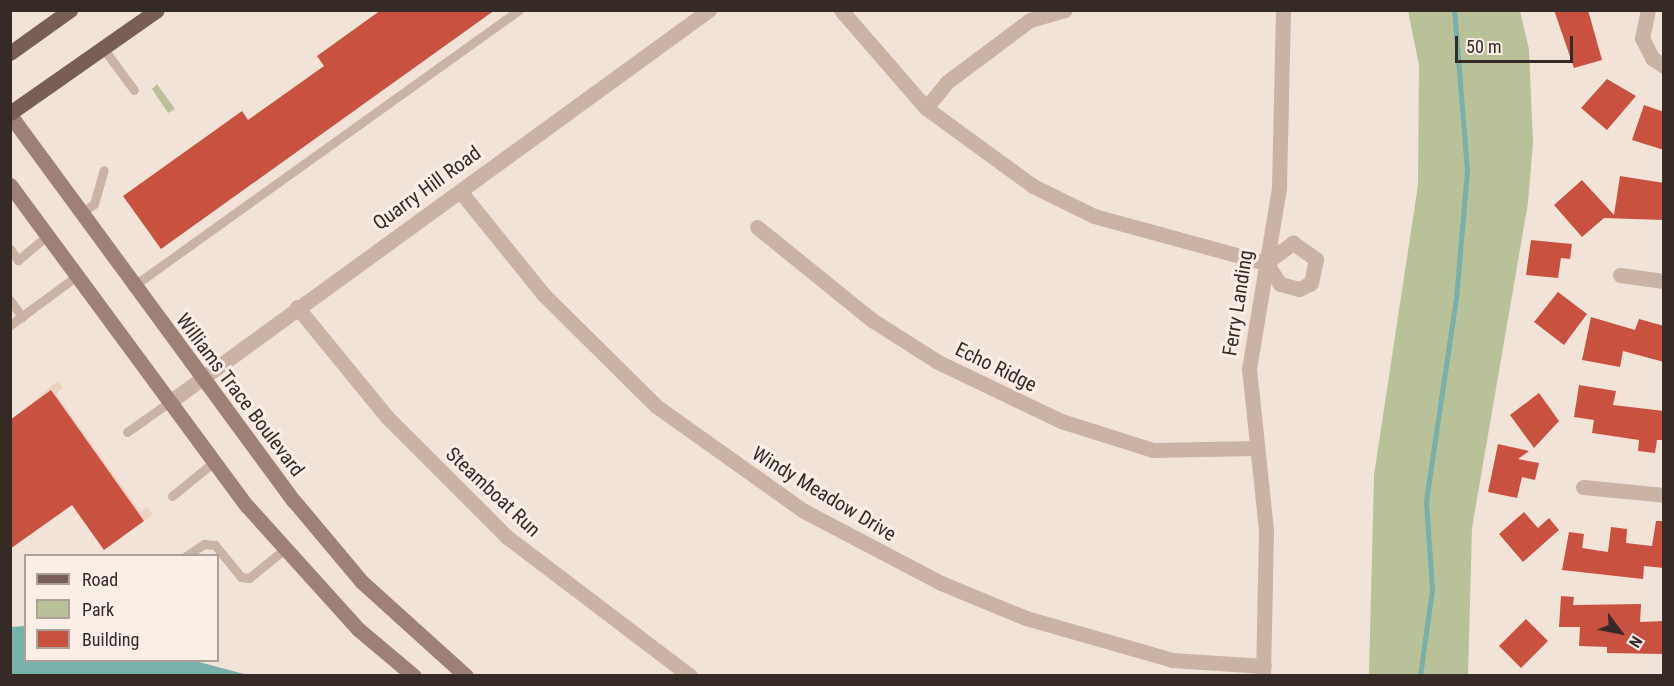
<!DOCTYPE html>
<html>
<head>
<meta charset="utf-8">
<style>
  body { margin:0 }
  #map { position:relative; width:1674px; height:686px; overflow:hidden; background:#f2e3d9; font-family:"Roboto Condensed",sans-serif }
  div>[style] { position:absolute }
  .green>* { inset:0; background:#b9c199 }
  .plaza>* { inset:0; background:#ebd3c0 }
  .water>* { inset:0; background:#78b0ab }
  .stream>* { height:4.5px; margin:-2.25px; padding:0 2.25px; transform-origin:2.25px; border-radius:2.25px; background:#78b0ab }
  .building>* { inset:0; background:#c95140 }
  .service>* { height:9px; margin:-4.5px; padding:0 4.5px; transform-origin:4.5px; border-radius:4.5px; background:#cab2a5 }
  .minor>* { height:15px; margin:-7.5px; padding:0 7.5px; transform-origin:7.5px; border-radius:7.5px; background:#cab2a5 }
  .secondary>* { height:15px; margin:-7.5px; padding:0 7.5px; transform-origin:7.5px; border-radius:7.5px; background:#9e8077 }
  .primary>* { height:15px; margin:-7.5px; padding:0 7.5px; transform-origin:7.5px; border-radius:7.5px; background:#785e57 }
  span { translate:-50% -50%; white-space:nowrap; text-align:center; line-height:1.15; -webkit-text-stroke:6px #faeee6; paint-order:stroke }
  .street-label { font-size:20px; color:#362a27 }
  .frame { position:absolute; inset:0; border:12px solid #362a27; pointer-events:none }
  .legend { position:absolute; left:24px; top:554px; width:195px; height:108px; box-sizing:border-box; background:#faeee6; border:2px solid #aca09a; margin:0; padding:8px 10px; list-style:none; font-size:18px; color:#362a27 }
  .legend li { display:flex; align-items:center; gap:12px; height:30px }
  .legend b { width:30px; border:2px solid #aca09a }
  .north { position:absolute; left:1590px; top:602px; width:60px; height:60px; -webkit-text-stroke:4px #faeee6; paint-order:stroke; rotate:122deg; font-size:16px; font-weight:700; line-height:24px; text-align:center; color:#362a27 }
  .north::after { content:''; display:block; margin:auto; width:21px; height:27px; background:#362a27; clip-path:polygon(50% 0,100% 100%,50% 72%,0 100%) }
  .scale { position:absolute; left:1455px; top:36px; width:118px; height:27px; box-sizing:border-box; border:3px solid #362a27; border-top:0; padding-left:8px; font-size:18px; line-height:21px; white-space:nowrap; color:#362a27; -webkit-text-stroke:4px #faeee6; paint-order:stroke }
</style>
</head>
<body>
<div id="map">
  <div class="green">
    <i style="clip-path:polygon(1408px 11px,1520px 11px,1529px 49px,1533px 142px,1528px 203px,1472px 528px,1468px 675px,1369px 675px,1374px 475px,1418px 185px,1419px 65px)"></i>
    <i style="clip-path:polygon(157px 84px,175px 109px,168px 113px,152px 89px)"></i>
  </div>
  <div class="plaza">
    <i style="clip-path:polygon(58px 381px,63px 388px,56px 394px,140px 512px,147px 507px,153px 514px,144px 521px,51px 391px,11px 420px)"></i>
  </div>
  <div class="water">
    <i style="clip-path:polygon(25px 626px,26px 660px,195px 661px,248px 675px,11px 675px,11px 627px)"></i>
  </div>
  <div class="stream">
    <i style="left:1420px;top:676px;width:88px;rotate:-82.1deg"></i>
    <i style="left:1432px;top:589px;width:88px;rotate:-93.9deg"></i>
    <i style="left:1426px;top:501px;width:204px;rotate:-81.6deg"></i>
    <i style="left:1456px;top:299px;width:129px;rotate:-85.1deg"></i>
    <i style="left:1467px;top:170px;width:161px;rotate:-94.6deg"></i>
  </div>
  <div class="building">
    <i style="clip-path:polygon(381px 10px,495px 10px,161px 249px,123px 196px,242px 111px,248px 120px,324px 66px,317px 56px)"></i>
    <i style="clip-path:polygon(1554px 10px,1588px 10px,1602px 60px,1574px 68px)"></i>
    <i style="clip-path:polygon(1607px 79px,1636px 96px,1607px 130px,1581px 108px)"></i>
    <i style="clip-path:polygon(1644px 105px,1664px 112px,1664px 150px,1632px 140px)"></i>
    <i style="clip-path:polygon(1620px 176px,1664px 183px,1664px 220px,1604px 218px,1582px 237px,1554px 205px,1582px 180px,1614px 215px)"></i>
    <i style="clip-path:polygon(1531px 240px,1572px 244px,1570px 259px,1561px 258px,1558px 278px,1526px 275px)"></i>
    <i style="clip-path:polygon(1558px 292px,1587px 314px,1564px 345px,1534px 322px)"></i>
    <i style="clip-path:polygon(1591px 317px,1635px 330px,1639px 319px,1664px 326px,1664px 362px,1623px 351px,1620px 367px,1582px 360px)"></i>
    <i style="clip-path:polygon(1579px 385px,1616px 391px,1613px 405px,1664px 411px,1664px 440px,1657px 440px,1655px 453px,1638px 451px,1639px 440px,1592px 433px,1594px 420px,1574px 417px)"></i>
    <i style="clip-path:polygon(51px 390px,144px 521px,104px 550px,72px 505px,10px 549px,10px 420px)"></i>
    <i style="clip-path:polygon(1539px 393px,1559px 421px,1534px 448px,1510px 415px)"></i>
    <i style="clip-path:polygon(1498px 444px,1529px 451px,1518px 459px,1539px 463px,1535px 480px,1522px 477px,1517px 498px,1488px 492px)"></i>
    <i style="clip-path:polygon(1524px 512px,1538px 528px,1549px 518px,1559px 530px,1523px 562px,1499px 534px)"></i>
    <i style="clip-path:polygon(1656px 521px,1664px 521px,1664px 568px,1644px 566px,1643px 579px,1562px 570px,1569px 532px,1584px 534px,1582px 548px,1608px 552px,1611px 527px,1627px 529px,1626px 543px,1652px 546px)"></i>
    <i style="clip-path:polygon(1561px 596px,1574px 597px,1573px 605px,1641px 604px,1640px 622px,1664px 621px,1664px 654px,1607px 653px,1607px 647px,1579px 646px,1580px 627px,1559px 627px)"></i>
    <i style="clip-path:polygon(1526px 619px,1548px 641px,1521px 668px,1499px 646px)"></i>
  </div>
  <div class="service">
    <i style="left:103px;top:48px;width:52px;rotate:53.6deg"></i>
    <i style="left:80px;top:214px;width:17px;rotate:-36deg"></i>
    <i style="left:94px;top:204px;width:35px;rotate:-74deg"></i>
    <i style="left:10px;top:249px;width:14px;rotate:54deg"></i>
    <i style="left:18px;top:260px;width:39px;rotate:-40deg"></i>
    <i style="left:132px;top:287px;width:476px;rotate:-35.6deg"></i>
    <i style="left:10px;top:300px;width:21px;rotate:55deg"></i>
    <i style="left:10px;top:325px;width:83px;rotate:-36.2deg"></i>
    <i style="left:127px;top:432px;width:54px;rotate:-35.2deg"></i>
    <i style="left:172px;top:496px;width:55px;rotate:-39.1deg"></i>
    <i style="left:186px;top:556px;width:22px;rotate:-34deg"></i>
    <i style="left:204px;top:544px;width:11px;rotate:5deg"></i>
    <i style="left:215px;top:545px;width:41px;rotate:50.9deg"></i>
    <i style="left:241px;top:577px;width:8px;rotate:7deg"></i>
    <i style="left:249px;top:578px;width:48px;rotate:-39deg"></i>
  </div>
  <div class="minor">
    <i style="left:841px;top:10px;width:130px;rotate:49.1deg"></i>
    <i style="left:926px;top:108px;width:132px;rotate:36.1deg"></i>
    <i style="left:1033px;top:186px;width:68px;rotate:26.2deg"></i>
    <i style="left:1094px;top:216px;width:178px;rotate:15.3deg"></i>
    <i style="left:1648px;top:10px;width:29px;rotate:102deg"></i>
    <i style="left:1642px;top:38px;width:22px;rotate:63deg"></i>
    <i style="left:1652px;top:58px;width:14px;rotate:34deg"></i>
    <i style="left:926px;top:108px;width:33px;rotate:-51deg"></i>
    <i style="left:947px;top:82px;width:104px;rotate:-36.8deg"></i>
    <i style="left:1030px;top:20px;width:36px;rotate:-16deg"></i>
    <i style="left:460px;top:191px;width:132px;rotate:51.1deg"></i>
    <i style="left:543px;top:294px;width:159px;rotate:44.7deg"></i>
    <i style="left:656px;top:406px;width:181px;rotate:35.4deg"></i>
    <i style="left:804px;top:511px;width:155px;rotate:27.7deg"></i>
    <i style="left:941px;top:583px;width:92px;rotate:22.4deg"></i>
    <i style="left:1026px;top:618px;width:152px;rotate:16deg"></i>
    <i style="left:1172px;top:660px;width:92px;rotate:3.7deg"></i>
    <i style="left:757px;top:227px;width:148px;rotate:39deg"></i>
    <i style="left:872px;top:320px;width:78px;rotate:32.5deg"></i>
    <i style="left:938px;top:362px;width:136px;rotate:25.6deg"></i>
    <i style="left:1061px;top:421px;width:96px;rotate:17.5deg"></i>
    <i style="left:1153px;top:450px;width:103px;rotate:-1.1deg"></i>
    <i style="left:1293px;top:243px;width:28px;rotate:35deg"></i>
    <i style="left:1316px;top:259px;width:25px;rotate:102deg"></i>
    <i style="left:1311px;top:283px;width:13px;rotate:153deg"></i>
    <i style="left:1299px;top:289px;width:20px;rotate:-165deg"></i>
    <i style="left:1280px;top:284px;width:25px;rotate:-124deg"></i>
    <i style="left:1266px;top:263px;width:34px;rotate:-37deg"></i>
    <i style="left:1620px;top:275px;width:44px;rotate:7.8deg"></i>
    <i style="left:297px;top:307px;width:142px;rotate:50.7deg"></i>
    <i style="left:387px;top:417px;width:170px;rotate:45deg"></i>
    <i style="left:507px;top:537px;width:230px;rotate:37.2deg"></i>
    <i style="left:171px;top:401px;width:665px;rotate:-36.01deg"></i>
    <i style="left:1583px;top:487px;width:81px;rotate:5.6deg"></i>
    <i style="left:1263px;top:676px;width:146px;rotate:-88.8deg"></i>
    <i style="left:1266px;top:530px;width:162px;rotate:-96deg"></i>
    <i style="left:1249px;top:369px;width:184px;rotate:-80.6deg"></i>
    <i style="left:1279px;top:187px;width:177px;rotate:-88.7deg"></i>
  </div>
  <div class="secondary">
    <i style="left:10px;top:115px;width:479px;rotate:53.7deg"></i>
    <i style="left:294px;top:501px;width:106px;rotate:50deg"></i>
    <i style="left:362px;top:582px;width:140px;rotate:42.1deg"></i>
    <i style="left:10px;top:185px;width:399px;rotate:53.6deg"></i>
    <i style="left:247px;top:506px;width:166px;rotate:47.9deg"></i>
    <i style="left:358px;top:629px;width:73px;rotate:40deg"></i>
  </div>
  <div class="primary">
    <i style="left:10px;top:53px;width:74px;rotate:-35.6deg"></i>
    <i style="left:10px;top:113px;width:179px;rotate:-35deg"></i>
  </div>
  <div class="street-label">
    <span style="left:427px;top:188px;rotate:-36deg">Quarry Hill Road</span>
    <span style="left:1238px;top:303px;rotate:-81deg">Ferry Landing</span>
    <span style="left:996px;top:367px;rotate:26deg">Echo Ridge</span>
    <span style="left:240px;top:395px;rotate:53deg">Williams Trace Boulevard</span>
    <span style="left:493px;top:492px;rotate:43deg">Steamboat Run</span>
    <span style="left:824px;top:494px;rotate:31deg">Windy Meadow Drive</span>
  </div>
  <div class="frame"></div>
  <ul class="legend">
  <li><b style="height:8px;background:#785e57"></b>Road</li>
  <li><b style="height:16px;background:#b9c199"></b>Park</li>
  <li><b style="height:16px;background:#c95140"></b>Building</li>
  </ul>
  <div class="north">N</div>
  <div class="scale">50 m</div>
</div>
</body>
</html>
